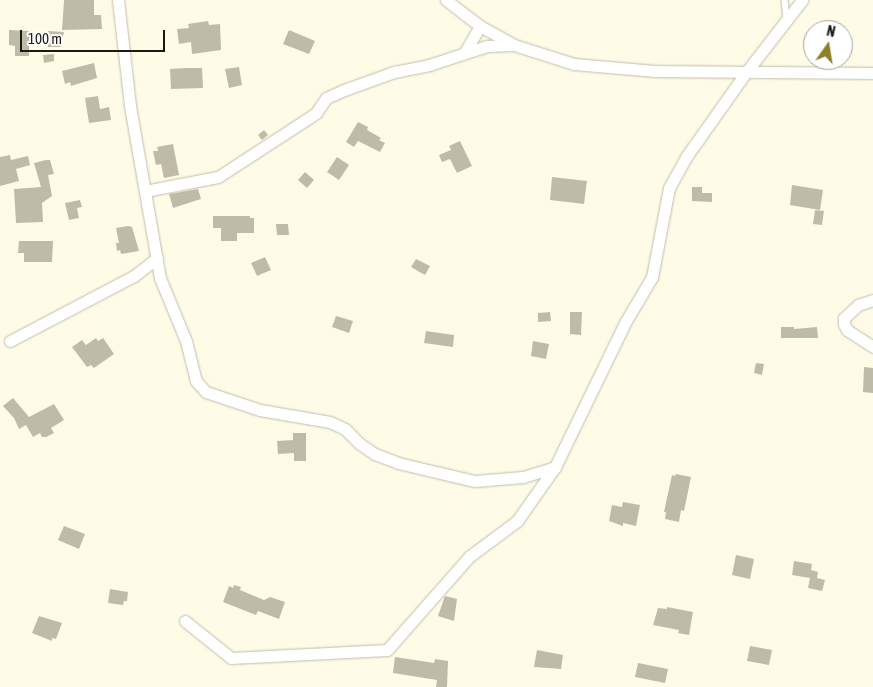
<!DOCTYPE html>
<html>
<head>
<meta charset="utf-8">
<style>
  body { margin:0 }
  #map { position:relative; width:873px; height:687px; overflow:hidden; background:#fefce7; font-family:"Asap Condensed",sans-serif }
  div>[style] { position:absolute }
  .building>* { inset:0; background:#bebca8 }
  .roads { filter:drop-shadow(0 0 1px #c0beaa) drop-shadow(0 0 1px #c0beaa) }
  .service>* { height:5.5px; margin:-2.75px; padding:0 2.75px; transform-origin:2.75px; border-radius:2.75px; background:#fff }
  .minor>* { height:11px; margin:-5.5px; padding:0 5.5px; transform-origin:5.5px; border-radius:5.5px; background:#fff }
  span { translate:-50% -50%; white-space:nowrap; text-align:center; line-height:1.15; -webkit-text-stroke:4px #fff; paint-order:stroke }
  .north { position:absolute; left:803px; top:20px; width:50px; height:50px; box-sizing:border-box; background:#fff; border:1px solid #a3a3a0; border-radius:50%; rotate:13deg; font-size:14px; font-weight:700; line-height:20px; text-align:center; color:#1a1912 }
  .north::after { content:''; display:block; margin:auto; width:18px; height:22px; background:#8c8128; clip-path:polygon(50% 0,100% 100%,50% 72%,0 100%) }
  .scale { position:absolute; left:20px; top:30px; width:145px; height:22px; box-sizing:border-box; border:2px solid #1a1912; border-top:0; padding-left:6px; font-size:15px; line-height:18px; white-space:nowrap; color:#1a1912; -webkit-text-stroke:4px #fff; paint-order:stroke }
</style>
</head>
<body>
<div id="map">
  <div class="building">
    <i style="clip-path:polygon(64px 0,94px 0,94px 15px,101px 15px,102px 29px,62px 30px)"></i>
    <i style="clip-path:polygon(208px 21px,209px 25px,220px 24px,221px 50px,192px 54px,191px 42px,179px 44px,177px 29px,189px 28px,188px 24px)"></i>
    <i style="clip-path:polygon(9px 30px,29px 31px,29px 56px,15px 56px,15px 46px,9px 45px)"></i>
    <i style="clip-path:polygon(289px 30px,315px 41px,309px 54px,283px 44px)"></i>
    <i style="clip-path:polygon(48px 31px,64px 32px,61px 47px,48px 47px)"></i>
    <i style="clip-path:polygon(54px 54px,54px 61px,44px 63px,43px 55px)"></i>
    <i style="clip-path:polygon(94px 63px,97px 78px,71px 86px,70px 82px,65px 84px,62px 71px)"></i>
    <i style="clip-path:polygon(239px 67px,242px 85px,229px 88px,225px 69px)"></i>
    <i style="clip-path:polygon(185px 68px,202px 68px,203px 88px,171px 89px,170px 69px)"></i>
    <i style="clip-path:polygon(98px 96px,100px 109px,109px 107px,111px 120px,89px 123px,85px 98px)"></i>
    <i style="clip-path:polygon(358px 122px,368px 127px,367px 130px,381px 138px,379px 140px,385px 143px,380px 152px,358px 141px,354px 147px,346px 142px)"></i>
    <i style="clip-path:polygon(264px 130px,268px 135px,262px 140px,258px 135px)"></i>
    <i style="clip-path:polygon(460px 141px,472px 166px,457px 173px,450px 159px,442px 162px,439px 155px,451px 150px,449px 146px)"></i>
    <i style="clip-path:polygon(173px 144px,179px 175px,164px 178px,161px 164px,156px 165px,153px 151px,158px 151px,157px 147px)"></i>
    <i style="clip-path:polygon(10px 155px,11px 160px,28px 156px,30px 165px,16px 169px,19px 181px,0 186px,0 157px)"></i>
    <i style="clip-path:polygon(337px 157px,349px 165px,339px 180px,327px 172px)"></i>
    <i style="clip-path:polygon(46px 160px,50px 160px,54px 174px,48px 175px,52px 196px,42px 203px,43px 222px,16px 223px,14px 189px,41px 187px,34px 163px)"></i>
    <i style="clip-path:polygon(305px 172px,314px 180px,307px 188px,298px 180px)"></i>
    <i style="clip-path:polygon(552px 177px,587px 181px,584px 204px,550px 200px)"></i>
    <i style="clip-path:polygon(792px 185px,823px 190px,820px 210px,790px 205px)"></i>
    <i style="clip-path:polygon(692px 187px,702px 187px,702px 193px,712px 193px,712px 202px,692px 201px)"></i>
    <i style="clip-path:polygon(198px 189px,201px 199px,173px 208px,169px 194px)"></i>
    <i style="clip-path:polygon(80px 200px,82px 207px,77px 208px,79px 218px,69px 220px,65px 203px)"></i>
    <i style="clip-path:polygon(815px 210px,824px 211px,822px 225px,813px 224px)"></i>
    <i style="clip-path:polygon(213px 216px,250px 216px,250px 218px,254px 218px,254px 233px,237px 233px,237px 241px,221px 241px,221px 228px,213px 228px)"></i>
    <i style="clip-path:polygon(276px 224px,288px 224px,289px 235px,277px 235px)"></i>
    <i style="clip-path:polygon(128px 226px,132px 227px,139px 251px,121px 254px,120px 250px,117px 251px,116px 243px,119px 243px,116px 228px)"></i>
    <i style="clip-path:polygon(19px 241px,53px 241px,52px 262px,24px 262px,24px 253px,18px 253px)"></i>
    <i style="clip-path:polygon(265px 257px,271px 270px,257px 276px,251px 263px)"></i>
    <i style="clip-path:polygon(416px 259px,430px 266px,425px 275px,411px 267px)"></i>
    <i style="clip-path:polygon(550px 312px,551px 321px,538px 322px,538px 313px)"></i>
    <i style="clip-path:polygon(570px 312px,582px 312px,581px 335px,570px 334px)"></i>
    <i style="clip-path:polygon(336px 316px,353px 321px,349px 333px,332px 327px)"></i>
    <i style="clip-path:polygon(781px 327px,794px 327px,794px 329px,817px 327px,818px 338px,781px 338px)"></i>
    <i style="clip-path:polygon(426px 331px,454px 335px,453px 347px,424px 343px)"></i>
    <i style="clip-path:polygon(96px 338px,98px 341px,103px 338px,114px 354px,94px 368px,91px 365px,87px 367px,72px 347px,82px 340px,86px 345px)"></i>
    <i style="clip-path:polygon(533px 341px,549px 344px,546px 359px,531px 356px)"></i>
    <i style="clip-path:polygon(756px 363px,764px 364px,762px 375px,754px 373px)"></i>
    <i style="clip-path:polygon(864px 367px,873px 368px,873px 393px,863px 392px)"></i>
    <i style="clip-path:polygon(13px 398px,29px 417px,54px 404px,64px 420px,51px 428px,54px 433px,46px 437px,42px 437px,40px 433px,33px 437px,26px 425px,19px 429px,14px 418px,3px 406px)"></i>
    <i style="clip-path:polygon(293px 433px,306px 433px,306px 461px,294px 461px,294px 453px,278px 454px,277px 441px,293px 440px)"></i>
    <i style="clip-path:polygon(676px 474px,691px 477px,684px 511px,681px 510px,679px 522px,665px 519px,666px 512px,664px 512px,672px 475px,675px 476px)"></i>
    <i style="clip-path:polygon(623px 502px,640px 505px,636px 526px,623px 523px,623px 526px,609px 521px,612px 505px,622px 507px)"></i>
    <i style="clip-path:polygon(64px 526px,85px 534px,79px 549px,58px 540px)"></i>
    <i style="clip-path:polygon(736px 555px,754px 559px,750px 579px,732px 575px)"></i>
    <i style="clip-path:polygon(794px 561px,812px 564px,811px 570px,818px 572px,817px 578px,825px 580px,822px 591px,808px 588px,810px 578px,792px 575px)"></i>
    <i style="clip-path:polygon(234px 585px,241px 587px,240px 590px,264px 600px,270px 597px,285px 602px,279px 619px,258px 611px,256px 615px,223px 602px,229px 586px,233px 588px)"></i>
    <i style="clip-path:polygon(110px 589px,128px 592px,127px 601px,124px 601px,123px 605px,108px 603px)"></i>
    <i style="clip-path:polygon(445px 596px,457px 599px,454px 621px,438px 616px)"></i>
    <i style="clip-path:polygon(667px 607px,693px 612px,689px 635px,678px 633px,679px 630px,653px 625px,658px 608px,667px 609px)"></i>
    <i style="clip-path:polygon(39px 616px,62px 623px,56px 639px,52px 638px,52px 641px,32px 633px)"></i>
    <i style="clip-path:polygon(750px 646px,772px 650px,769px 665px,747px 661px)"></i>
    <i style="clip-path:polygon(537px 650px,563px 655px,561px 669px,534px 667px)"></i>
    <i style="clip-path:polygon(395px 657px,434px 663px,435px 659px,448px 661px,447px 687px,436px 687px,437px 680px,393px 673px)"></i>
    <i style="clip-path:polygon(638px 663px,668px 669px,665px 683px,635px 677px)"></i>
  </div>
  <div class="roads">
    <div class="service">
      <i style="left:785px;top:0;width:18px;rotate:84deg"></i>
    </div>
    <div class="minor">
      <i style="left:118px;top:0;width:107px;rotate:83.5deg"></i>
      <i style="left:130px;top:106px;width:175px;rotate:80.1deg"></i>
      <i style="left:160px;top:278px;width:68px;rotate:67.6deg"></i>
      <i style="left:186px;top:341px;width:41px;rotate:76deg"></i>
      <i style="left:196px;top:381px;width:15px;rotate:48deg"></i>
      <i style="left:206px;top:392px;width:57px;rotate:18.4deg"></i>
      <i style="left:260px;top:410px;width:71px;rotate:9.7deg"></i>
      <i style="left:330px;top:422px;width:17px;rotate:25deg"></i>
      <i style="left:345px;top:429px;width:21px;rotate:45deg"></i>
      <i style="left:360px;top:444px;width:18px;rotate:34deg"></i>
      <i style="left:375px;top:454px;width:25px;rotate:21deg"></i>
      <i style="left:398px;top:463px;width:79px;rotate:13.2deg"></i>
      <i style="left:475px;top:481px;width:48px;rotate:-4.8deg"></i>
      <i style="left:523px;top:477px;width:34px;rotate:-17deg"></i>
      <i style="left:446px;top:0;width:43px;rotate:37.4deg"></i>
      <i style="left:480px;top:26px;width:39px;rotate:29deg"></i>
      <i style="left:514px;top:45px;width:63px;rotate:17.6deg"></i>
      <i style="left:574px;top:64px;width:81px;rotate:4.9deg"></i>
      <i style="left:655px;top:71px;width:218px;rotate:0.5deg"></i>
      <i style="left:465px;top:52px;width:30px;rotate:-60deg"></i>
      <i style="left:145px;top:191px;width:74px;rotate:-10.9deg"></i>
      <i style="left:218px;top:177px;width:117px;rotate:-33.1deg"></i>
      <i style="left:316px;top:113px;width:18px;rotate:-56deg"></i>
      <i style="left:326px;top:98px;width:20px;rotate:-24deg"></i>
      <i style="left:344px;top:90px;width:53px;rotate:-19.8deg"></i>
      <i style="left:394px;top:72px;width:36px;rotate:-11deg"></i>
      <i style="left:429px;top:65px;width:61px;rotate:-18.1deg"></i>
      <i style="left:487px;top:46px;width:26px;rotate:-2deg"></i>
      <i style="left:873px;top:300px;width:16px;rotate:162deg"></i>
      <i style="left:858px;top:305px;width:19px;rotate:137deg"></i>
      <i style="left:844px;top:318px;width:6px;rotate:90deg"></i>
      <i style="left:844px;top:324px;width:7px;rotate:63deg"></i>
      <i style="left:847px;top:330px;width:31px;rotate:33deg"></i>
      <i style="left:10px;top:341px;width:140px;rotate:-27.7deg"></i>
      <i style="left:134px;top:276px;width:29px;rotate:-38deg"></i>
      <i style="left:185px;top:621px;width:59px;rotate:38.8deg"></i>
      <i style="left:231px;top:658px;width:156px;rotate:-2.9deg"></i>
      <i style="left:387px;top:650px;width:125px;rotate:-48.6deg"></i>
      <i style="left:470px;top:556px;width:59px;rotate:-36.7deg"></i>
      <i style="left:517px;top:521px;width:66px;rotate:-54.9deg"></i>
      <i style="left:555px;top:467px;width:162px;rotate:-64.1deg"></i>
      <i style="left:626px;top:321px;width:51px;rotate:-59.4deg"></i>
      <i style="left:652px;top:277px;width:91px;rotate:-79.2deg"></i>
      <i style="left:669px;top:188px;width:35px;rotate:-61deg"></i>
      <i style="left:686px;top:157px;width:105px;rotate:-54.7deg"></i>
      <i style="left:747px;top:71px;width:90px;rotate:-52.2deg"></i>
    </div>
  </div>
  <div class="north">N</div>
  <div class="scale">100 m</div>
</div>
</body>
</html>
